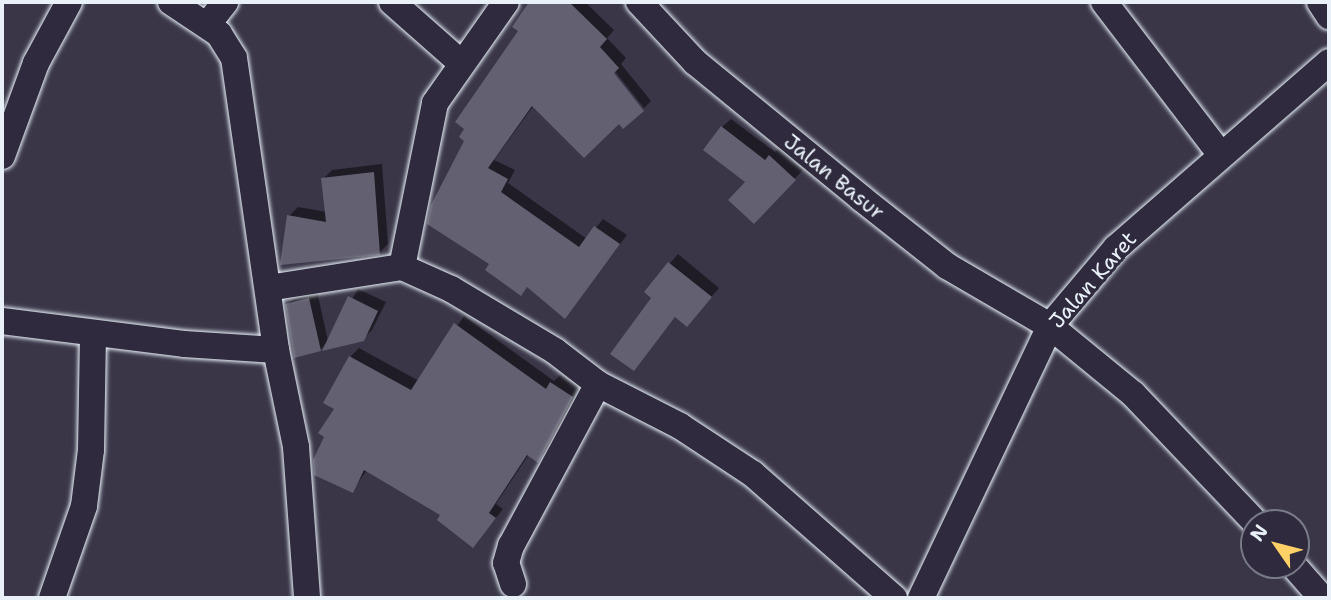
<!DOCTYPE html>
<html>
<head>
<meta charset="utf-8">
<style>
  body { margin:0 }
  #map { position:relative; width:1331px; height:600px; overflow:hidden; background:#3a3648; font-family:"Shantell Sans",sans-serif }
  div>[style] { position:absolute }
  .shadow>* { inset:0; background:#0007 }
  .building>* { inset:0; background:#636171 }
  .roads { filter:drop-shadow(0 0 2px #e8f1f8) drop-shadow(0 0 2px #e8f1f8) }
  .street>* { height:26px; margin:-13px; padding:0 13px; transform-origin:13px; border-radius:13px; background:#2f2a3d }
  span { translate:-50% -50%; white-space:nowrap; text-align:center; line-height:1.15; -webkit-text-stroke:6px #2f2a3d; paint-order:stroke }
  .street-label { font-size:21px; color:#e8f1f8 }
  .frame { position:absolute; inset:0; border:4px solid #e8f1f8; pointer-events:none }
  .north { position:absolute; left:1240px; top:509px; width:70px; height:70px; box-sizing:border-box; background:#2f2a3d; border:2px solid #797a88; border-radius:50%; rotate:305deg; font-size:19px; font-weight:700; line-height:28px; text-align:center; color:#e8f1f8 }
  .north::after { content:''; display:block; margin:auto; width:24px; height:32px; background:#ffd166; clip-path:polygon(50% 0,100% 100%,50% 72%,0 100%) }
</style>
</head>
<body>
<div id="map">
  <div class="shadow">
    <i style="clip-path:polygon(532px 2px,585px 2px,614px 30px,607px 38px,626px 58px,621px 64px,651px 101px,644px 108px,610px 65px,619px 121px,534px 105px,494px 160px,515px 170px,508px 183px,587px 239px,603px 219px,627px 235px,565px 316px,528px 286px,521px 293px,492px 264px,429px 223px,521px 31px,514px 26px)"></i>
    <i style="clip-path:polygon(731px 119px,775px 152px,779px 148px,803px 170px,754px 221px,747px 182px,722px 127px)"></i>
    <i style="clip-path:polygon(382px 164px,388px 244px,379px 253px,289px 216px,298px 207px,327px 212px,323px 179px,332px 170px)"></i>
    <i style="clip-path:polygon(678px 254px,719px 288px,695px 316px,676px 316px,634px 369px,654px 298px,646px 291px)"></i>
    <i style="clip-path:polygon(358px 289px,386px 302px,372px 330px,363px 339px,327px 342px,320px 350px,287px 305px,296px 296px,317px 291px,328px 341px)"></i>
    <i style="clip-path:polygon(464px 316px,554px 381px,560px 375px,580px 388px,546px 452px,538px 460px,529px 454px,496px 504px,503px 509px,481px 537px,367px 470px,352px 491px,337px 408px,350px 357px,359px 348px,419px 381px)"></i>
  </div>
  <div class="building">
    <i style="clip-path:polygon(529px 2px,569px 2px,607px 39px,600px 47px,619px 68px,614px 73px,644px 111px,623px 129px,619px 124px,584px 158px,532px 106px,488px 168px,508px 179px,501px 192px,579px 247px,594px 226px,620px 244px,565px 319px,527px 287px,521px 296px,485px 270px,489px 264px,427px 224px,431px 205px,464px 141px,459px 137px,464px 129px,455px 122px,518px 31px,512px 27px)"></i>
    <i style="clip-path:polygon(721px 126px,765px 160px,769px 155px,796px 180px,754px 224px,728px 200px,745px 182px,703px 150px)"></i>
    <i style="clip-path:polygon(374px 172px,380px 255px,280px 265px,287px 215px,326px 222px,321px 178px)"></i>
    <i style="clip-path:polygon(668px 262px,712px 297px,687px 327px,675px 317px,634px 371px,610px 354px,651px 298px,644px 292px)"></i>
    <i style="clip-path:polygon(348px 296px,378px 311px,364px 341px,322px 351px)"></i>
    <i style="clip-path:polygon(309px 298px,321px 351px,294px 358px,285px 304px)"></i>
    <i style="clip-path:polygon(454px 323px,546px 389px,550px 382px,573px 397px,538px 463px,527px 455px,489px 513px,496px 518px,473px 548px,437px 520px,440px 515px,364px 470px,353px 493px,314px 475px,313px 460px,324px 437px,318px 433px,334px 409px,323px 403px,349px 356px,411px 390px)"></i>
  </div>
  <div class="roads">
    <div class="street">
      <i style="left:171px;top:2px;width:58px;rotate:33.7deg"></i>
      <i style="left:219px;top:34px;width:28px;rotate:58deg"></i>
      <i style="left:234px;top:58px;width:295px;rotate:81.8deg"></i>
      <i style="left:392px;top:2px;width:91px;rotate:41.4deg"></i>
      <i style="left:639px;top:2px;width:82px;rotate:47deg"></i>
      <i style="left:695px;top:62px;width:215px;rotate:39.3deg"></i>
      <i style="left:861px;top:198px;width:110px;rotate:38.3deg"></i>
      <i style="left:947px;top:266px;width:119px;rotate:30.2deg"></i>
      <i style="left:1050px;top:326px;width:107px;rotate:39.3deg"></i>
      <i style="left:1133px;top:394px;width:178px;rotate:46.4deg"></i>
      <i style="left:1104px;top:2px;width:193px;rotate:52.6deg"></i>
      <i style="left:1320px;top:2px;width:17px;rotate:57deg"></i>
      <i style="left:208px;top:24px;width:28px;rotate:-52deg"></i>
      <i style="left:2px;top:156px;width:99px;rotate:-69.9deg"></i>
      <i style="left:36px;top:63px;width:69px;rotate:-61.6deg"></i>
      <i style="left:402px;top:267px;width:167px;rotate:-78.6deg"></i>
      <i style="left:435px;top:103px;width:123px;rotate:-54.9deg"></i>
      <i style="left:268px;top:288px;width:136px;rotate:-8.9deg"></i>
      <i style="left:402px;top:267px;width:54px;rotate:24.2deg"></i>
      <i style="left:451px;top:289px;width:121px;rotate:30.8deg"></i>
      <i style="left:555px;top:351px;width:54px;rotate:37.5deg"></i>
      <i style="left:598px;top:384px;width:92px;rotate:27.1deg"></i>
      <i style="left:680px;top:426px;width:87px;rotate:33.3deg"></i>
      <i style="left:753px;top:474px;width:188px;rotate:41.3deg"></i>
      <i style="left:2px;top:321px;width:183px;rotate:7.2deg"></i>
      <i style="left:184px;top:344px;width:92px;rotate:3.7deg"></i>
      <i style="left:276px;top:350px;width:99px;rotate:78.3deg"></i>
      <i style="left:296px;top:447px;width:151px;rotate:85.8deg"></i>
      <i style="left:1293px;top:565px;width:44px;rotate:48.7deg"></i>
      <i style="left:513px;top:584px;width:22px;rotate:-108deg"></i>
      <i style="left:506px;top:563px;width:18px;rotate:-74deg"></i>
      <i style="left:511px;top:546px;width:184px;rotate:-61.8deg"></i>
      <i style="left:52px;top:598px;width:97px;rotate:-70.8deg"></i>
      <i style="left:84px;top:506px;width:56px;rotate:-82.9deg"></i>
      <i style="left:91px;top:450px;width:117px;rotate:-89deg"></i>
      <i style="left:921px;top:598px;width:301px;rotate:-64.6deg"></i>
      <i style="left:1050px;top:326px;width:102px;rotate:-49.8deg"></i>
      <i style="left:1116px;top:248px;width:283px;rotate:-41.1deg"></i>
    </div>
  </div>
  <div class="street-label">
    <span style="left:834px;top:177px;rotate:39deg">Jalan Basur</span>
    <span style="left:1093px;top:280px;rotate:-49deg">Jalan Karet</span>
  </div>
  <div class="frame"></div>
  <div class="north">N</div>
</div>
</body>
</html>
